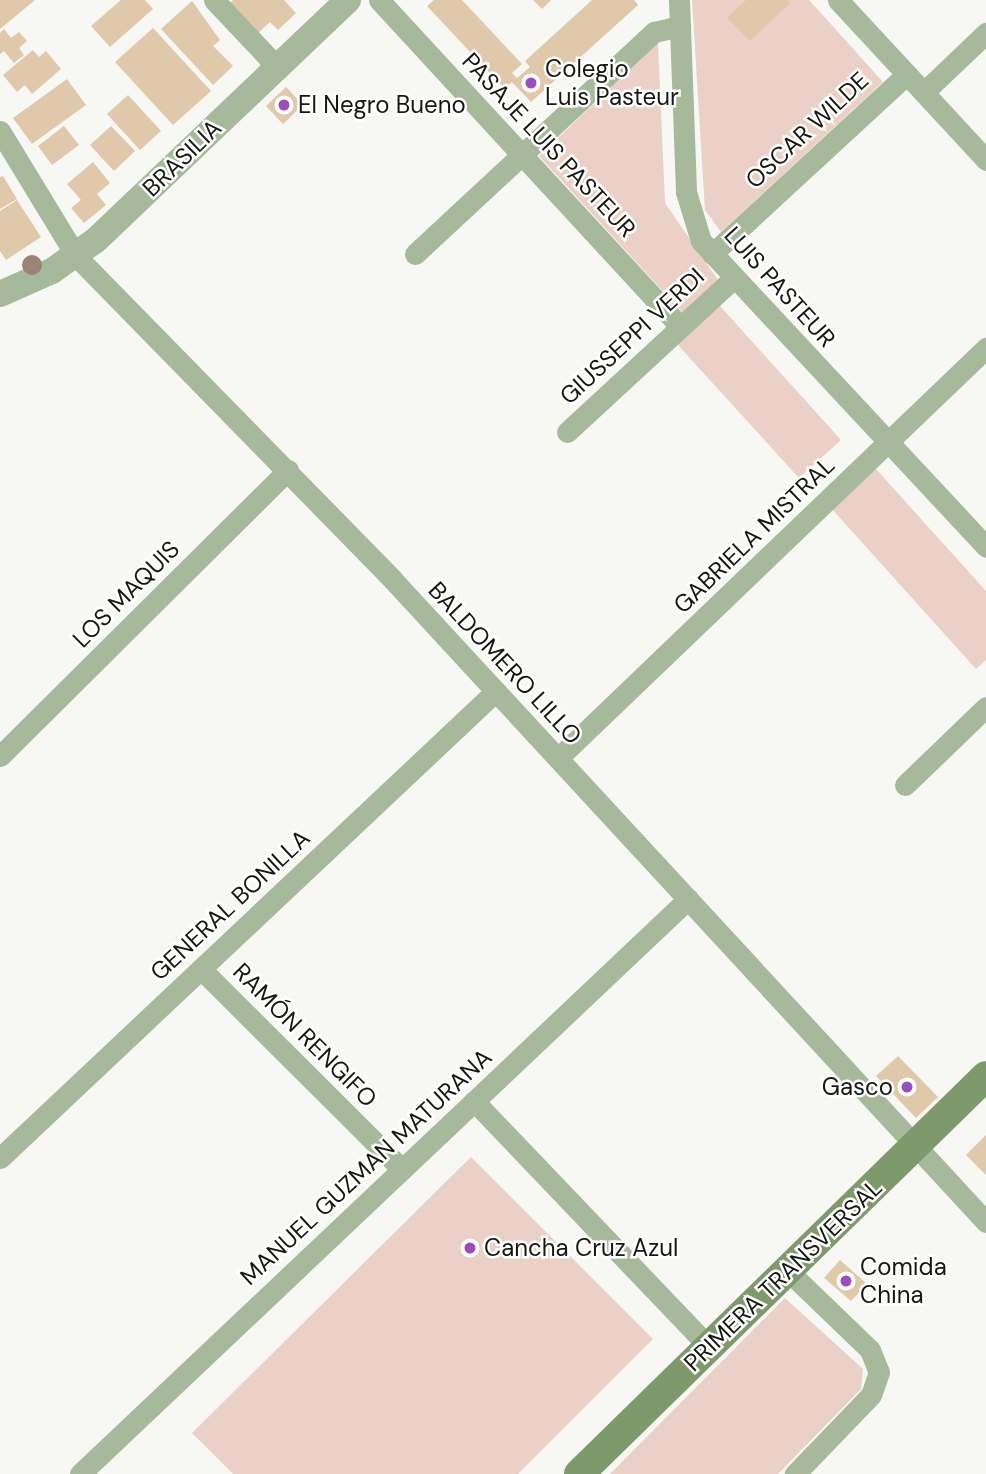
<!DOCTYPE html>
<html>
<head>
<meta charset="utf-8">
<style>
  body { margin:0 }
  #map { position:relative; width:986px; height:1474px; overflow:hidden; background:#f7f7f3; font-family:"DM Sans",sans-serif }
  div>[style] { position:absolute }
  .green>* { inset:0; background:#ead0c6 }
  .building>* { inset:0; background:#e0c8ab }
  .minor>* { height:21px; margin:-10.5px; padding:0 10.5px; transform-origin:10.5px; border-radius:10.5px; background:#a6b99a }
  .tertiary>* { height:26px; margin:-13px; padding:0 13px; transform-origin:13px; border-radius:13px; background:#a6b99a }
  .secondary>* { height:30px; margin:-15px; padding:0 15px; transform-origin:15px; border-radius:15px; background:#7e9a6c }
  .trees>* { width:20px; height:20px; margin:-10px; border-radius:50%; background:#9c8274 }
  .dots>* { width:19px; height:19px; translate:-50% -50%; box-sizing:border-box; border:4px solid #fffffe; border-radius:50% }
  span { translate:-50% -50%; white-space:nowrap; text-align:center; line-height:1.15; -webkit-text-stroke:5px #fffffe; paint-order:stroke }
  .poi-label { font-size:24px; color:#161615 }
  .left { translate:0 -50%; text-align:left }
  .right { translate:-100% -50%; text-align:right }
  .street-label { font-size:24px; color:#161615 }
</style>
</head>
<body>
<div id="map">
  <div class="green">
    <i style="clip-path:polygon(692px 0,809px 0,883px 82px,721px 232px,705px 210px)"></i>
    <i style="clip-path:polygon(658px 43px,665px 203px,718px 280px,683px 313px,539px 156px)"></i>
    <i style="clip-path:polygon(710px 295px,841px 440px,799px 478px,667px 333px)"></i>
    <i style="clip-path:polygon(875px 468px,986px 591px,986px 660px,976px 669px,831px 508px)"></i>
    <i style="clip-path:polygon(471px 1157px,653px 1339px,518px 1474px,233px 1474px,192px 1433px)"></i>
    <i style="clip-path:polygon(785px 1298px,863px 1369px,861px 1389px,778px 1474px,610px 1474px)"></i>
  </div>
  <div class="building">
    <i style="clip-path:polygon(0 0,35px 0,0 29px)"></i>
    <i style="clip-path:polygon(121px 0,145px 0,153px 9px,110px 47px,91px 26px)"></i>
    <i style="clip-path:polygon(233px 0,284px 0,296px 13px,278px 30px,270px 22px,258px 33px,230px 3px)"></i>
    <i style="clip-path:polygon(434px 0,462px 0,522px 64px,512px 73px,517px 78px,530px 67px,525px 61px,592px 0,634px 0,638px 5px,531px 102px,512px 82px,505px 89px,427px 6px)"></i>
    <i style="clip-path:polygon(533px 0,551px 0,542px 9px)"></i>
    <i style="clip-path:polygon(746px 0,787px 0,790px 3px,750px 41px,727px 18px)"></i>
    <i style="clip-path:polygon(192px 1px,220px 40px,213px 46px,233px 66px,213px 85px,161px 29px)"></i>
    <i style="clip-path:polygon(153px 28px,211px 91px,173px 125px,115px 62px)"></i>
    <i style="clip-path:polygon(4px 29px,11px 38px,19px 32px,27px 41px,19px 48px,24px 55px,14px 63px,4px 51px,0 54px,0 33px)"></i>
    <i style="clip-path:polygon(33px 50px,39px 57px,46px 51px,61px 69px,32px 94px,25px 85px,17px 92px,3px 75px)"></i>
    <i style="clip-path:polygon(67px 79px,86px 105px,32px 144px,13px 118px)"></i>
    <i style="clip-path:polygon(286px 87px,303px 105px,283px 124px,266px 106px)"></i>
    <i style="clip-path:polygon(128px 95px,161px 131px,140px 150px,107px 114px)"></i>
    <i style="clip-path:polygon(64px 126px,79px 145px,52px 165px,38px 146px)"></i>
    <i style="clip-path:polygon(111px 126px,135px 151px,114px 171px,90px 145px)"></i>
    <i style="clip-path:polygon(93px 162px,110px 183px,97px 194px,106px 205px,84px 223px,71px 208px,81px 200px,67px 184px)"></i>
    <i style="clip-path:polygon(3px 176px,17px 199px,0 209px,0 177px)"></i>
    <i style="clip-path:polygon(17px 200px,41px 237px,6px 260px,0 251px,0 211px)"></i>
    <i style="clip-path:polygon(898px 1056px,938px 1097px,916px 1118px,876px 1076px)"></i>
    <i style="clip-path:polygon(986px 1135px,986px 1175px,966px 1155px)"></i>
    <i style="clip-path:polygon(840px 1260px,867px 1284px,851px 1301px,824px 1278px)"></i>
  </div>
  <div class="minor">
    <i style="left:214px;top:0;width:93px;rotate:46.7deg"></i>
    <i style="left:379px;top:0;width:445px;rotate:47.3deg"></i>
    <i style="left:679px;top:0;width:192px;rotate:87.9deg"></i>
    <i style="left:686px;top:192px;width:51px;rotate:73deg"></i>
    <i style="left:701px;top:241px;width:418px;rotate:47deg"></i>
    <i style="left:838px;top:0;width:218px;rotate:47.2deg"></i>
    <i style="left:924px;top:92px;width:86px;rotate:-43.6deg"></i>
    <i style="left:0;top:131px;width:146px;rotate:58.7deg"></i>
    <i style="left:76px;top:256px;width:453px;rotate:45.6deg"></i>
    <i style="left:393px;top:580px;width:874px;rotate:47.27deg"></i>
    <i style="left:415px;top:254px;width:326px;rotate:-42.9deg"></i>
    <i style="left:654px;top:32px;width:27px;rotate:-13deg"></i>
    <i style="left:712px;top:254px;width:265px;rotate:-42.7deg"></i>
    <i style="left:567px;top:432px;width:227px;rotate:-42.7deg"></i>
    <i style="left:0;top:756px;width:406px;rotate:-44.8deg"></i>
    <i style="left:558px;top:758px;width:593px;rotate:-43.77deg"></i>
    <i style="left:905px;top:785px;width:112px;rotate:-43.9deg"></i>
    <i style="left:201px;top:969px;width:284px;rotate:44.9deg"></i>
    <i style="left:474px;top:1101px;width:340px;rotate:46.3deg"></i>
    <i style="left:0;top:1158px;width:681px;rotate:-43.28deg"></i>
    <i style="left:787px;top:1270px;width:115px;rotate:43.9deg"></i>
    <i style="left:870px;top:1350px;width:24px;rotate:68deg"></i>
    <i style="left:879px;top:1372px;width:24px;rotate:109deg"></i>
    <i style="left:871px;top:1395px;width:110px;rotate:133.9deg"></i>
    <i style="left:80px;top:1474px;width:837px;rotate:-43.4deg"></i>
  </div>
  <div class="tertiary">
    <i style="left:0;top:294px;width:57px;rotate:-23.9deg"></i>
    <i style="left:52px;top:271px;width:54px;rotate:-35.2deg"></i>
    <i style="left:96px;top:240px;width:348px;rotate:-43.6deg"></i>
  </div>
  <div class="secondary">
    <i style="left:579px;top:1474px;width:569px;rotate:-44.36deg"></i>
  </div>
  <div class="trees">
    <i style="left:32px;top:265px"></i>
  </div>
  <div class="dots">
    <i style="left:531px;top:83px;background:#9b4dbe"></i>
    <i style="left:284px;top:105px;background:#9b4dbe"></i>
    <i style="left:907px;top:1087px;background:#9b4dbe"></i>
    <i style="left:470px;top:1248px;background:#9b4dbe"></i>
    <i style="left:846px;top:1281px;background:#9b4dbe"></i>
  </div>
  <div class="poi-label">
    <span class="left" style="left:545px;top:83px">Colegio<br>Luis Pasteur</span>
    <span class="left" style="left:298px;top:105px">El Negro Bueno</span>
    <span class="right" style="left:893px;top:1087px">Gasco</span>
    <span class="left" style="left:484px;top:1248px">Cancha Cruz Azul</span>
    <span class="left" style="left:860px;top:1281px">Comida<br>China</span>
  </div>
  <div class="street-label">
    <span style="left:807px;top:130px;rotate:-43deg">OSCAR WILDE</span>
    <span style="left:549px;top:145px;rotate:47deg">PASAJE LUIS PASTEUR</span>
    <span style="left:182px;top:158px;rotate:-44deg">BRASILIA</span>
    <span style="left:780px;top:287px;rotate:48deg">LUIS PASTEUR</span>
    <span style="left:632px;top:336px;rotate:-43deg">GIUSSEPPI VERDI</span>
    <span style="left:754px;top:535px;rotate:-44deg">GABRIELA MISTRAL</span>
    <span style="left:126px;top:594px;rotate:-45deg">LOS MAQUIS</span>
    <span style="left:505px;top:663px;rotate:47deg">BALDOMERO LILLO</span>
    <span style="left:230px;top:905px;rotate:-43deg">GENERAL BONILLA</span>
    <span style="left:305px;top:1035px;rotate:45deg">RAMÓN RENGIFO</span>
    <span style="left:366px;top:1167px;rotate:-43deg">MANUEL GUZMAN MATURANA</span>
    <span style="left:783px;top:1275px;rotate:-44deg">PRIMERA TRANSVERSAL</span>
  </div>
</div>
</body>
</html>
